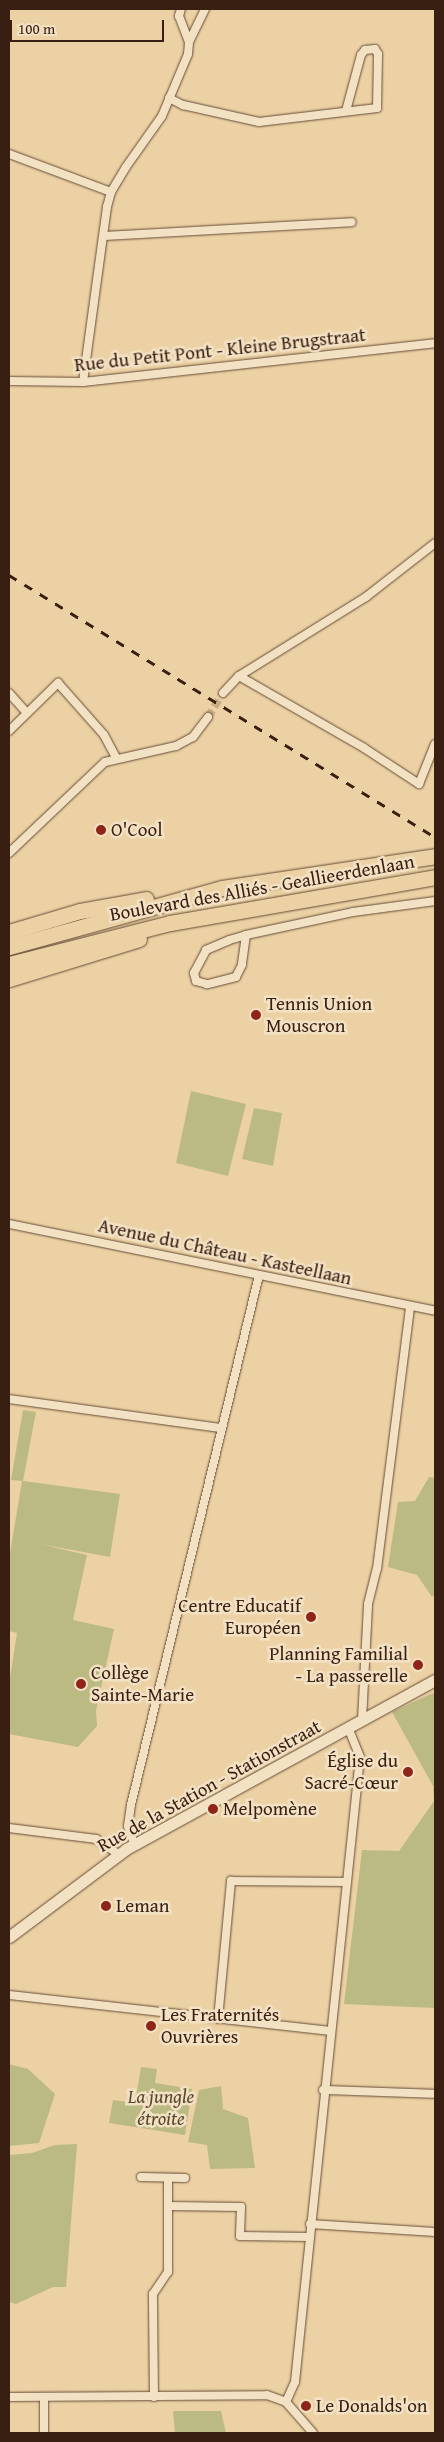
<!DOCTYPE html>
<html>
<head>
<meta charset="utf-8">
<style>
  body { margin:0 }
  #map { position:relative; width:444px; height:2442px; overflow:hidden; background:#ecd1a4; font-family:"Gentium Book Plus",serif }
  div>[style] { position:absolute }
  .green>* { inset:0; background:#bcba83 }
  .street-tunnel>* { height:8px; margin-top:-4px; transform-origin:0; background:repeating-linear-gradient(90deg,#c8ad87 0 8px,transparent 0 12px) }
  .roads { filter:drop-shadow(0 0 1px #654c36) drop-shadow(0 0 1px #654c36) }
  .street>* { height:8px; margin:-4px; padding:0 4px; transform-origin:4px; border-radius:4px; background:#f3e1c4 }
  .secondary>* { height:11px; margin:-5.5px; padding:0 5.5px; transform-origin:5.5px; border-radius:5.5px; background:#f3e1c4 }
  .highway>* { height:15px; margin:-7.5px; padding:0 7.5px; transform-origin:7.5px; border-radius:7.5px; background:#ecd1a4 }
  .rail>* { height:3px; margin-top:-1.5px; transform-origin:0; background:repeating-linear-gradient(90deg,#381f12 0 9px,transparent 0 18px) }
  .dots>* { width:14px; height:14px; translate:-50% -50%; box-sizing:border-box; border:2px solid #f3e1c4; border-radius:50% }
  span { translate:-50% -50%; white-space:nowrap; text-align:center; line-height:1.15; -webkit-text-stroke:5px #f3e1c4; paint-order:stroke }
  .street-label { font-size:19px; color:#381f12 }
  .poi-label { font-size:19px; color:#381f12 }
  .left { translate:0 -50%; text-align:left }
  .right { translate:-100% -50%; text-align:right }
  .park-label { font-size:19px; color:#59462e; font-style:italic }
  .frame { position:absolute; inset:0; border:10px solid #381f12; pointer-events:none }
  .scale { position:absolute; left:10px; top:20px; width:154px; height:22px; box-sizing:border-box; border:2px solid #381f12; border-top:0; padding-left:6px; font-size:15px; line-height:18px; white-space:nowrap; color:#381f12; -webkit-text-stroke:4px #f3e1c4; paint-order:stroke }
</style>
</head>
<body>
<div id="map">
  <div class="green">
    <i style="clip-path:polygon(191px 1091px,246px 1104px,228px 1176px,176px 1163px)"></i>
    <i style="clip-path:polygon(254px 1108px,282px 1113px,273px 1166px,242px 1159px)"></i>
    <i style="clip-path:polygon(23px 1410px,36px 1412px,23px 1481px,120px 1494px,110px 1557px,40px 1544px,87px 1555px,73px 1620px,114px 1629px,96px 1711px,97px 1726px,78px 1747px,9px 1734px,9px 1684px,17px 1633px,9px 1631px,9px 1559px,22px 1481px,11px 1480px)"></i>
    <i style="clip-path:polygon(429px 1477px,435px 1478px,435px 1594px,432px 1597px,417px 1575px,388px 1567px,398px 1502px,415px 1501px)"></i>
    <i style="clip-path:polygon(433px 1693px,435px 1696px,435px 2008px,344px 2004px,362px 1850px,399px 1851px,434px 1801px,433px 1786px,392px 1712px)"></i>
    <i style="clip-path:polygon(9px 2064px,28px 2069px,55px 2094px,39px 2143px,9px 2146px)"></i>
    <i style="clip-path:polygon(141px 2067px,157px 2069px,155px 2083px,192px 2089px,185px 2135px,109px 2123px,113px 2100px,135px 2103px)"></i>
    <i style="clip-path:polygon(221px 2086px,223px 2109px,248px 2118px,255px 2168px,210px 2169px,207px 2145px,188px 2142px,199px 2090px)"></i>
    <i style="clip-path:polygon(77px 2144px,66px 2287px,53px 2287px,16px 2304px,9px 2302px,9px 2155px,32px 2153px,55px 2145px)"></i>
    <i style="clip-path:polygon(173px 2411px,221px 2411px,226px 2433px,175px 2433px)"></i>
  </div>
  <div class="street-tunnel">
    <i style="left:208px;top:717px;width:28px;rotate:-58deg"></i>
  </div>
  <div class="roads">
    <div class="street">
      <i style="left:189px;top:42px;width:37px;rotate:-64deg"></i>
      <i style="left:169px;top:98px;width:16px;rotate:27deg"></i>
      <i style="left:183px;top:105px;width:78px;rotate:12.6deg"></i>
      <i style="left:259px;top:122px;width:119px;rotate:-6.8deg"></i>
      <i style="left:377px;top:108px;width:54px;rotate:-88.9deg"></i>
      <i style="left:378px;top:54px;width:6px;rotate:-121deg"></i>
      <i style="left:375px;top:49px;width:10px;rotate:174deg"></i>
      <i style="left:365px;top:50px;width:6px;rotate:129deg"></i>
      <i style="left:361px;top:55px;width:58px;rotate:105deg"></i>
      <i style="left:9px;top:154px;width:109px;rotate:20.4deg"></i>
      <i style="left:104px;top:236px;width:248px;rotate:-3.2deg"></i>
      <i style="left:9px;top:381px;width:74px;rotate:0.8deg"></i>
      <i style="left:83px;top:382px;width:354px;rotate:-6.3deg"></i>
      <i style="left:83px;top:382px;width:177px;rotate:-82.2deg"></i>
      <i style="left:107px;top:207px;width:16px;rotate:-75deg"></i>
      <i style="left:111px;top:192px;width:29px;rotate:-59deg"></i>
      <i style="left:126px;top:167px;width:62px;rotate:-54.8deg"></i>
      <i style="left:162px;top:116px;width:67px;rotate:-67.2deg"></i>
      <i style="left:188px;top:54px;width:12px;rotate:-85deg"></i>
      <i style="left:189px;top:42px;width:28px;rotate:-111deg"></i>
      <i style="left:179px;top:16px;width:7px;rotate:-74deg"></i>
      <i style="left:239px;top:676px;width:144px;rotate:29.9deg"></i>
      <i style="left:364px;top:748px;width:66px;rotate:33.2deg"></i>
      <i style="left:419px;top:784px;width:43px;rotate:-68.2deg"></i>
      <i style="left:9px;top:693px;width:27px;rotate:48deg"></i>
      <i style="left:223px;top:693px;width:23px;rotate:-47deg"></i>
      <i style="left:239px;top:676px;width:150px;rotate:-31.9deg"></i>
      <i style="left:366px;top:597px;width:88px;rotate:-38deg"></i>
      <i style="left:9px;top:731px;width:69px;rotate:-44.4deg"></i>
      <i style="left:58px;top:683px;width:69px;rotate:48.5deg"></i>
      <i style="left:104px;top:735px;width:26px;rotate:62deg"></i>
      <i style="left:9px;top:853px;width:132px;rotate:-43.5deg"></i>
      <i style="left:105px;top:762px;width:73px;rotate:-12.7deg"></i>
      <i style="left:176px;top:746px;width:19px;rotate:-28deg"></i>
      <i style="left:193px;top:737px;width:25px;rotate:-53deg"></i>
      <i style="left:246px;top:935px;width:30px;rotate:98deg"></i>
      <i style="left:242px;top:965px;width:13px;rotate:117deg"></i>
      <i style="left:236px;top:977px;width:30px;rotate:166deg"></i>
      <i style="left:207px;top:984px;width:11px;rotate:-165deg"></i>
      <i style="left:196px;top:981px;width:8px;rotate:-104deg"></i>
      <i style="left:194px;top:973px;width:26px;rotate:-62deg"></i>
      <i style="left:206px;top:950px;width:25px;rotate:-23deg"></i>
      <i style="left:229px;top:940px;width:18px;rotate:-16deg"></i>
      <i style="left:246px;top:935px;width:109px;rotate:-12.1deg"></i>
      <i style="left:353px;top:912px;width:83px;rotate:-7.6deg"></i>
      <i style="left:9px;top:1224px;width:435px;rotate:11.5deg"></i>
      <i style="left:9px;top:1399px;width:213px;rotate:7.8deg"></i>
      <i style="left:362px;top:1720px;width:116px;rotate:-87deg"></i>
      <i style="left:368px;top:1604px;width:36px;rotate:-76deg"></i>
      <i style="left:377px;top:1569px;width:265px;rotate:-82.8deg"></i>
      <i style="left:9px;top:1828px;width:88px;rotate:7.2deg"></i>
      <i style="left:96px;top:1839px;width:27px;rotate:34deg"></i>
      <i style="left:134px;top:1844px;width:19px;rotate:-108deg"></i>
      <i style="left:128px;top:1826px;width:21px;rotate:-82deg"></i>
      <i style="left:131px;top:1805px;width:545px;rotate:-76.42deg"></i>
      <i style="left:9px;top:1995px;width:322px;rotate:6.4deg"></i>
      <i style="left:218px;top:2019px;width:139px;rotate:-84.6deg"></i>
      <i style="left:231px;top:1881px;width:114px;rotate:0.5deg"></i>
      <i style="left:323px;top:2090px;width:112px;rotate:2deg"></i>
      <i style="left:141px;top:2177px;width:44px;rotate:1.3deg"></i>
      <i style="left:168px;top:2206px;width:73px;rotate:0.8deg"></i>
      <i style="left:241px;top:2207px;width:29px;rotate:92deg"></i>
      <i style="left:240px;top:2236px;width:69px;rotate:0.8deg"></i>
      <i style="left:310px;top:2224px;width:125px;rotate:3.7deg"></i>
      <i style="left:9px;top:2397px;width:258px;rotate:-0.4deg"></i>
      <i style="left:267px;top:2395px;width:20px;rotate:20deg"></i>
      <i style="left:286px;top:2402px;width:41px;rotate:48.9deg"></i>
      <i style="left:44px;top:2397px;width:36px;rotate:90deg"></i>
      <i style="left:154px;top:2397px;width:103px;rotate:-90.6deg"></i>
      <i style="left:153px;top:2294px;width:27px;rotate:-56deg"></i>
      <i style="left:168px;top:2272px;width:94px;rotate:-90deg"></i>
      <i style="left:286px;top:2402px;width:22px;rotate:-66deg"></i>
      <i style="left:295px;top:2382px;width:628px;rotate:-84.06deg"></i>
      <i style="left:360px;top:1757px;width:31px;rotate:-112deg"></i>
    </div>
    <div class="secondary">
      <i style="left:9px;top:1937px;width:146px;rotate:-36.9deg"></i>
      <i style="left:126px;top:1849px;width:352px;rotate:-28.7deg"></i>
    </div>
    <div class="highway">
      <i style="left:9px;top:932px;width:74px;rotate:-16.5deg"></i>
      <i style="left:80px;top:911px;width:67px;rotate:-10.3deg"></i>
      <i style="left:9px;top:947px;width:221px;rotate:-15.5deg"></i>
      <i style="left:222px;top:888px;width:215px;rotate:-8.5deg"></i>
      <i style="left:9px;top:964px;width:166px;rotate:-14.3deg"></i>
      <i style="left:170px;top:923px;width:269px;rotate:-9.8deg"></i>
      <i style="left:9px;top:979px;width:136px;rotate:-17.1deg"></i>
    </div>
  </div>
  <div class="rail">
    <i style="left:9px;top:575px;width:500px;rotate:31.59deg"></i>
  </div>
  <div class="dots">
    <i style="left:101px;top:830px;background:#8f2418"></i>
    <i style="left:256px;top:1015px;background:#8f2418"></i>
    <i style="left:311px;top:1617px;background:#8f2418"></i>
    <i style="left:418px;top:1665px;background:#8f2418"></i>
    <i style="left:81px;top:1684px;background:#8f2418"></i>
    <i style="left:408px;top:1772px;background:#8f2418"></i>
    <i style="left:213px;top:1809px;background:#8f2418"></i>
    <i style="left:106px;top:1906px;background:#8f2418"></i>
    <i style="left:151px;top:2026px;background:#8f2418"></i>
    <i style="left:306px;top:2406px;background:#8f2418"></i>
  </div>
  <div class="street-label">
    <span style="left:220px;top:350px;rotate:-6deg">Rue du Petit Pont - Kleine Brugstraat</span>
    <span style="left:262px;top:888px;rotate:-10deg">Boulevard des Alliés - Geallieerdenlaan</span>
    <span style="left:225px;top:1252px;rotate:12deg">Avenue du Château - Kasteellaan</span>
    <span style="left:209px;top:1786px;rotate:-29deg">Rue de la Station - Stationstraat</span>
  </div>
  <div class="poi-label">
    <span class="left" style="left:111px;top:830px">O'Cool</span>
    <span class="left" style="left:266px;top:1015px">Tennis Union<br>Mouscron</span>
    <span class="right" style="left:301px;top:1617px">Centre Educatif<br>Européen</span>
    <span class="right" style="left:408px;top:1665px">Planning Familial<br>- La passerelle</span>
    <span class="left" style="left:91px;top:1684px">Collège<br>Sainte-Marie</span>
    <span class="right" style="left:398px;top:1772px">Église du<br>Sacré-Cœur</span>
    <span class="left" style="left:223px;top:1809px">Melpomène</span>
    <span class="left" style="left:116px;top:1906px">Leman</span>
    <span class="left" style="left:161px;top:2026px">Les Fraternités<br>Ouvrières</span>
    <span class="left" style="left:316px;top:2406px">Le Donalds'on</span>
  </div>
  <div class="park-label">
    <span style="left:161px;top:2108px">La jungle<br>étroite</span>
  </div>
  <div class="frame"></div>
  <div class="scale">100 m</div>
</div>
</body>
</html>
